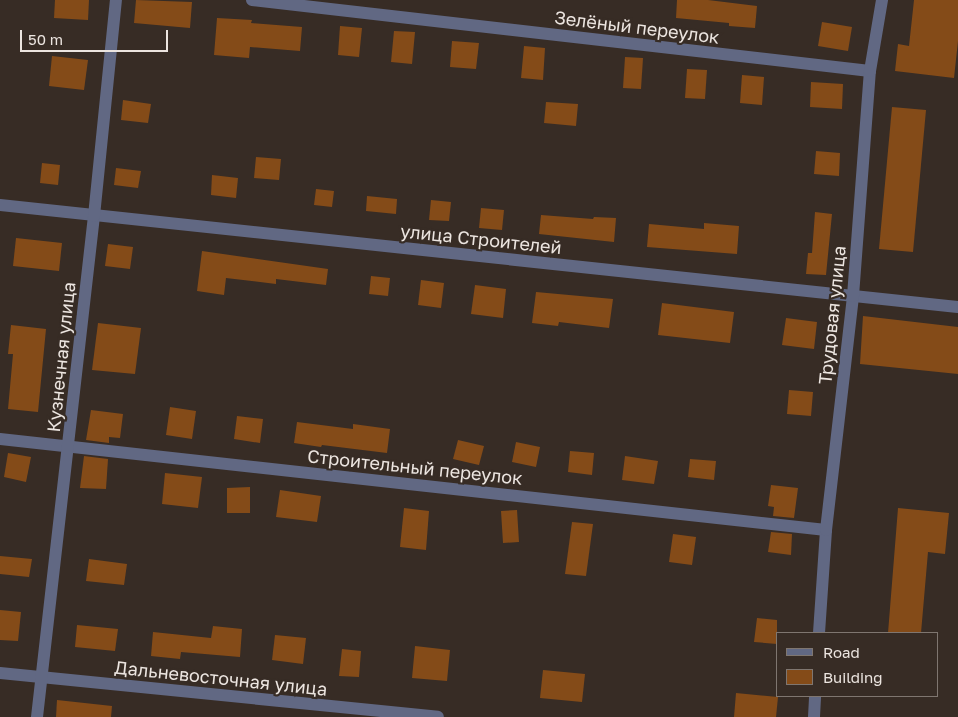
<!DOCTYPE html>
<html>
<head>
<meta charset="utf-8">
<style>
  body { margin:0 }
  #map { position:relative; width:958px; height:717px; overflow:hidden; background:#372c25; font-family:"Golos Text",sans-serif }
  div>[style] { position:absolute }
  .building>* { inset:0; background:#844b18 }
  .street>* { height:12px; margin:-6px; padding:0 6px; transform-origin:6px; border-radius:6px; background:#616883 }
  span { translate:-50% -50%; white-space:nowrap; text-align:center; line-height:1.15; -webkit-text-stroke:4.5px #372c25; paint-order:stroke }
  .street-label { font-size:18px; color:#ece5e0 }
  .legend { position:absolute; left:776px; top:632px; width:162px; height:65px; box-sizing:border-box; background:#372c25; border:1px solid #7f7670; margin:0; padding:6px 9px; list-style:none; font-size:15px; color:#ece5e0 }
  .legend li { display:flex; align-items:center; gap:10px; height:25px }
  .legend b { width:25px; border:1px solid #7f7670 }
  .scale { position:absolute; left:20px; top:30px; width:148px; height:22px; box-sizing:border-box; border:2px solid #ece5e0; border-top:0; padding-left:6px; font-size:15px; line-height:18px; white-space:nowrap; color:#ece5e0; -webkit-text-stroke:4px #372c25; paint-order:stroke }
</style>
</head>
<body>
<div id="map">
  <div class="building">
    <i style="clip-path:polygon(55px 0,89px 0,88px 20px,54px 18px)"></i>
    <i style="clip-path:polygon(136px 0,192px 2px,190px 28px,134px 23px)"></i>
    <i style="clip-path:polygon(677px 0,708px 0,757px 6px,755px 28px,729px 26px,729px 23px,676px 18px)"></i>
    <i style="clip-path:polygon(914px 0,958px 0,958px 41px,954px 78px,895px 71px,898px 44px,909px 46px)"></i>
    <i style="clip-path:polygon(217px 18px,252px 20px,251px 23px,302px 27px,300px 51px,250px 47px,249px 58px,214px 55px)"></i>
    <i style="clip-path:polygon(822px 22px,852px 27px,848px 51px,818px 46px)"></i>
    <i style="clip-path:polygon(340px 26px,362px 28px,359px 57px,338px 55px)"></i>
    <i style="clip-path:polygon(394px 31px,415px 32px,412px 64px,391px 62px)"></i>
    <i style="clip-path:polygon(452px 41px,479px 43px,476px 69px,450px 67px)"></i>
    <i style="clip-path:polygon(524px 46px,545px 48px,543px 80px,521px 78px)"></i>
    <i style="clip-path:polygon(52px 56px,88px 60px,84px 90px,49px 86px)"></i>
    <i style="clip-path:polygon(625px 57px,643px 58px,641px 89px,623px 88px)"></i>
    <i style="clip-path:polygon(687px 69px,707px 70px,705px 99px,685px 98px)"></i>
    <i style="clip-path:polygon(742px 75px,764px 77px,762px 105px,740px 103px)"></i>
    <i style="clip-path:polygon(811px 82px,843px 84px,842px 109px,810px 107px)"></i>
    <i style="clip-path:polygon(123px 100px,151px 104px,148px 123px,121px 120px)"></i>
    <i style="clip-path:polygon(546px 102px,578px 104px,576px 126px,544px 123px)"></i>
    <i style="clip-path:polygon(892px 107px,926px 110px,913px 252px,879px 249px)"></i>
    <i style="clip-path:polygon(816px 151px,840px 153px,839px 176px,814px 174px)"></i>
    <i style="clip-path:polygon(256px 157px,281px 159px,279px 180px,254px 178px)"></i>
    <i style="clip-path:polygon(42px 163px,60px 165px,58px 185px,40px 183px)"></i>
    <i style="clip-path:polygon(116px 168px,141px 171px,138px 188px,114px 185px)"></i>
    <i style="clip-path:polygon(212px 175px,238px 178px,236px 198px,211px 195px)"></i>
    <i style="clip-path:polygon(316px 189px,334px 191px,332px 207px,314px 205px)"></i>
    <i style="clip-path:polygon(367px 196px,397px 199px,396px 214px,366px 211px)"></i>
    <i style="clip-path:polygon(431px 200px,451px 202px,449px 221px,429px 220px)"></i>
    <i style="clip-path:polygon(481px 208px,504px 210px,502px 230px,479px 228px)"></i>
    <i style="clip-path:polygon(815px 212px,832px 214px,826px 275px,806px 274px,808px 253px,812px 253px)"></i>
    <i style="clip-path:polygon(541px 215px,593px 219px,594px 217px,616px 218px,614px 242px,539px 234px)"></i>
    <i style="clip-path:polygon(704px 223px,739px 226px,737px 254px,647px 247px,649px 224px,704px 229px)"></i>
    <i style="clip-path:polygon(16px 238px,62px 243px,59px 271px,13px 266px)"></i>
    <i style="clip-path:polygon(108px 244px,133px 247px,130px 269px,105px 266px)"></i>
    <i style="clip-path:polygon(202px 251px,328px 269px,326px 285px,276px 279px,276px 284px,226px 278px,224px 295px,197px 291px)"></i>
    <i style="clip-path:polygon(371px 276px,390px 278px,388px 296px,369px 294px)"></i>
    <i style="clip-path:polygon(421px 280px,444px 283px,441px 308px,418px 305px)"></i>
    <i style="clip-path:polygon(475px 285px,506px 289px,503px 318px,471px 314px)"></i>
    <i style="clip-path:polygon(536px 292px,613px 299px,609px 328px,559px 322px,558px 326px,532px 323px)"></i>
    <i style="clip-path:polygon(662px 303px,734px 312px,730px 343px,658px 335px)"></i>
    <i style="clip-path:polygon(863px 316px,958px 327px,958px 374px,860px 364px)"></i>
    <i style="clip-path:polygon(786px 318px,817px 322px,814px 349px,782px 345px)"></i>
    <i style="clip-path:polygon(98px 323px,141px 328px,135px 374px,92px 370px)"></i>
    <i style="clip-path:polygon(11px 325px,46px 329px,38px 412px,8px 409px,13px 354px,8px 354px)"></i>
    <i style="clip-path:polygon(789px 390px,813px 392px,811px 416px,787px 414px)"></i>
    <i style="clip-path:polygon(170px 407px,196px 411px,192px 439px,166px 435px)"></i>
    <i style="clip-path:polygon(91px 410px,123px 414px,120px 438px,109px 437px,109px 443px,86px 440px)"></i>
    <i style="clip-path:polygon(237px 416px,263px 419px,260px 443px,234px 439px)"></i>
    <i style="clip-path:polygon(297px 422px,353px 429px,353px 424px,390px 429px,387px 453px,322px 445px,321px 447px,294px 443px)"></i>
    <i style="clip-path:polygon(458px 440px,484px 446px,479px 465px,453px 459px)"></i>
    <i style="clip-path:polygon(516px 442px,540px 447px,536px 467px,512px 462px)"></i>
    <i style="clip-path:polygon(570px 451px,594px 453px,592px 475px,568px 472px)"></i>
    <i style="clip-path:polygon(8px 453px,31px 457px,26px 482px,4px 477px)"></i>
    <i style="clip-path:polygon(84px 456px,108px 459px,106px 489px,80px 488px)"></i>
    <i style="clip-path:polygon(625px 456px,658px 461px,654px 484px,622px 480px)"></i>
    <i style="clip-path:polygon(690px 459px,716px 461px,714px 480px,688px 477px)"></i>
    <i style="clip-path:polygon(165px 473px,202px 477px,198px 508px,162px 504px)"></i>
    <i style="clip-path:polygon(771px 485px,798px 488px,794px 518px,773px 516px,774px 507px,768px 506px)"></i>
    <i style="clip-path:polygon(250px 487px,250px 513px,227px 513px,227px 488px)"></i>
    <i style="clip-path:polygon(280px 490px,321px 496px,317px 522px,276px 517px)"></i>
    <i style="clip-path:polygon(404px 508px,429px 511px,426px 550px,400px 547px)"></i>
    <i style="clip-path:polygon(898px 508px,949px 513px,945px 554px,928px 552px,921px 633px,888px 633px)"></i>
    <i style="clip-path:polygon(517px 510px,519px 542px,503px 543px,501px 511px)"></i>
    <i style="clip-path:polygon(572px 522px,593px 524px,586px 576px,565px 574px)"></i>
    <i style="clip-path:polygon(771px 532px,792px 534px,791px 555px,768px 552px)"></i>
    <i style="clip-path:polygon(673px 534px,696px 537px,692px 565px,669px 562px)"></i>
    <i style="clip-path:polygon(0 556px,32px 559px,29px 577px,0 574px)"></i>
    <i style="clip-path:polygon(89px 559px,127px 564px,124px 585px,86px 581px)"></i>
    <i style="clip-path:polygon(0 610px,21px 612px,18px 641px,0 640px)"></i>
    <i style="clip-path:polygon(757px 618px,777px 620px,777px 644px,754px 642px)"></i>
    <i style="clip-path:polygon(77px 625px,118px 629px,115px 651px,75px 647px)"></i>
    <i style="clip-path:polygon(213px 626px,242px 629px,240px 657px,181px 652px,180px 659px,151px 656px,153px 632px,211px 638px)"></i>
    <i style="clip-path:polygon(275px 635px,306px 638px,303px 664px,272px 660px)"></i>
    <i style="clip-path:polygon(415px 646px,450px 650px,447px 681px,412px 678px)"></i>
    <i style="clip-path:polygon(342px 649px,361px 651px,359px 677px,339px 676px)"></i>
    <i style="clip-path:polygon(543px 670px,585px 674px,582px 702px,540px 698px)"></i>
    <i style="clip-path:polygon(736px 693px,778px 697px,776px 717px,734px 717px)"></i>
    <i style="clip-path:polygon(57px 700px,112px 706px,111px 717px,56px 717px)"></i>
  </div>
  <div class="street">
    <i style="left:252px;top:0;width:622px;rotate:6.55deg"></i>
    <i style="left:0;top:205px;width:963px;rotate:6.08deg"></i>
    <i style="left:0;top:439px;width:831px;rotate:6.29deg"></i>
    <i style="left:819px;top:633px;width:103px;rotate:-86.1deg"></i>
    <i style="left:826px;top:530px;width:236px;rotate:-83.4deg"></i>
    <i style="left:853px;top:296px;width:226px;rotate:-85.7deg"></i>
    <i style="left:870px;top:71px;width:72px;rotate:-80.4deg"></i>
    <i style="left:0;top:673px;width:440px;rotate:5.7deg"></i>
    <i style="left:37px;top:717px;width:504px;rotate:-83.51deg"></i>
    <i style="left:94px;top:216px;width:217px;rotate:-84.2deg"></i>
    <i style="left:814px;top:717px;width:21px;rotate:-87deg"></i>
  </div>
  <div class="street-label">
    <span style="left:637px;top:27px;rotate:7deg">Зелёный переулок</span>
    <span style="left:481px;top:239px;rotate:6deg">улица Строителей</span>
    <span style="left:832px;top:315px;rotate:-84deg">Трудовая улица</span>
    <span style="left:61px;top:357px;rotate:-84deg">Кузнечная улица</span>
    <span style="left:415px;top:467px;rotate:6deg">Строительный переулок</span>
    <span style="left:221px;top:678px;rotate:6deg">Дальневосточная улица</span>
  </div>
  <ul class="legend">
  <li><b style="height:6px;background:#616883"></b>Road</li>
  <li><b style="height:14px;background:#844b18"></b>Building</li>
  </ul>
  <div class="scale">50 m</div>
</div>
</body>
</html>
